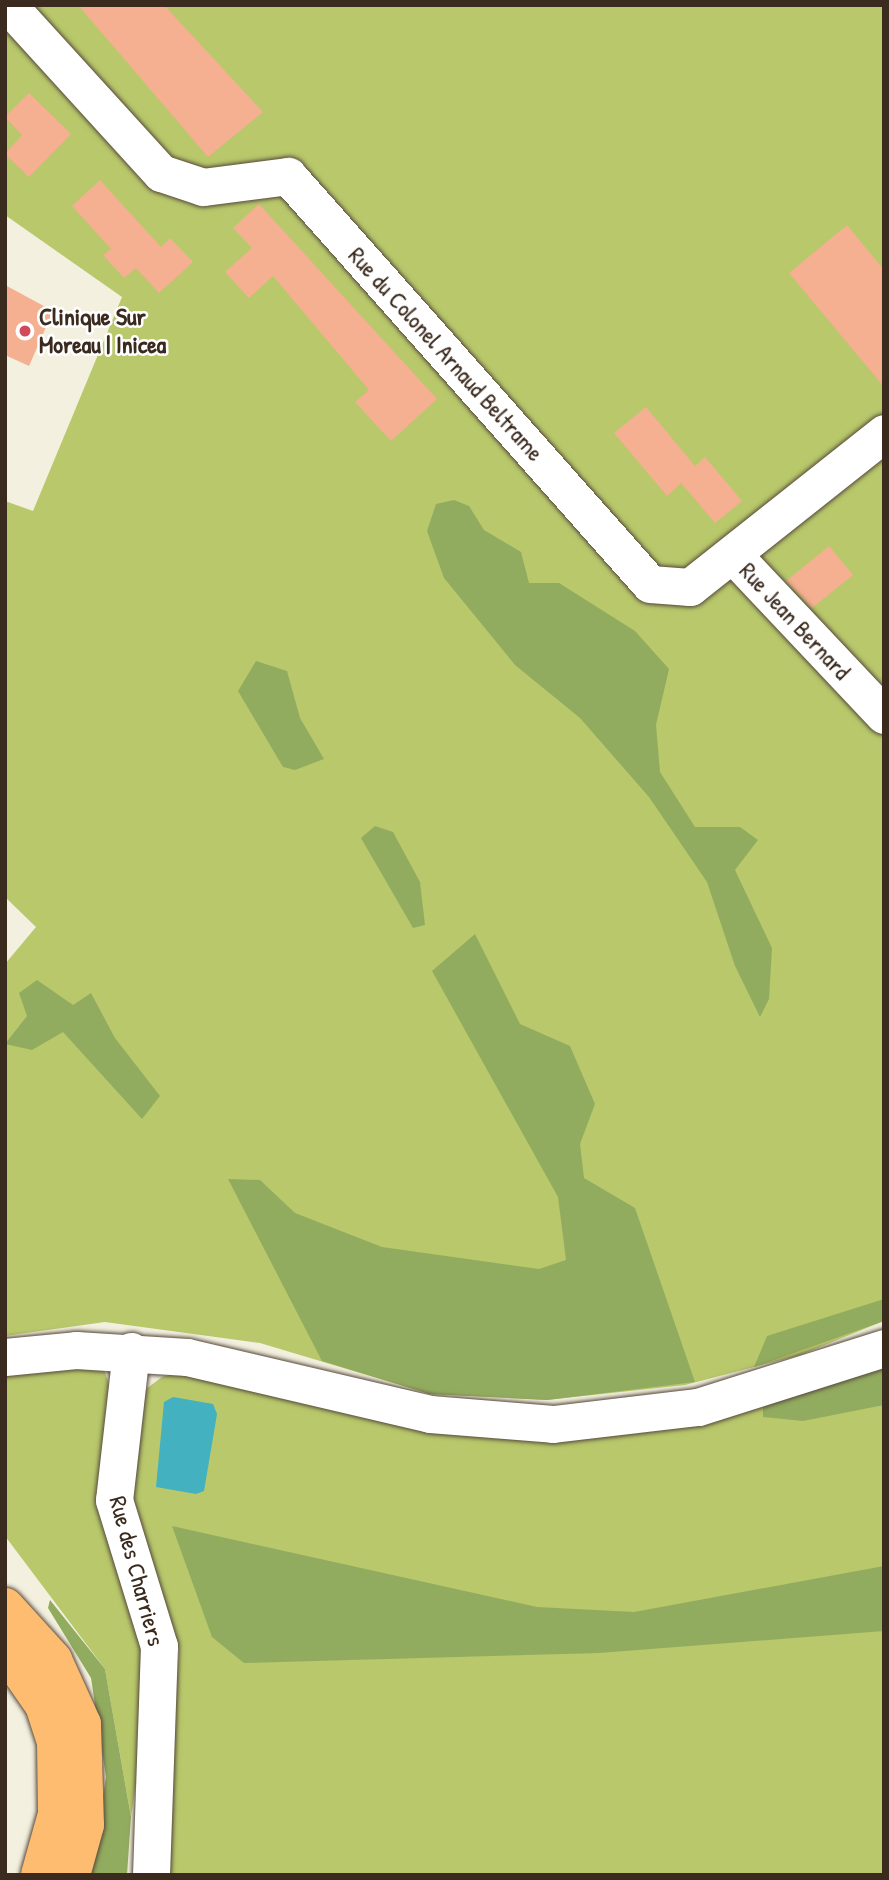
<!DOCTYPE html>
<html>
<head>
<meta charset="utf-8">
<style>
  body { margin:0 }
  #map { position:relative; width:889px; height:1880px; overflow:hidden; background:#f3f0df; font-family:"Patrick Hand",sans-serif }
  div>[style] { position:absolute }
  .green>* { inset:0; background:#b8c86b }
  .forest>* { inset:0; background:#92ac5f }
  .water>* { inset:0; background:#44b1c0 }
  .building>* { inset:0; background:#f4b090 }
  .roads { filter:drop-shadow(0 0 2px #57483b) drop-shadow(0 0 2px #57483b) }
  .minor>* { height:37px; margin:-18.5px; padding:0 18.5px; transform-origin:18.5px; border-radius:18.5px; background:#fff }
  .highway>* { height:38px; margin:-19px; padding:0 19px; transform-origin:19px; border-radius:19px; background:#febc70 }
  .dots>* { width:19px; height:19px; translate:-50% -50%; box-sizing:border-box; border:4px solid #fff; border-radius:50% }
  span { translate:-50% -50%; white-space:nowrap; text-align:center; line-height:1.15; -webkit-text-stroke:5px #fff; paint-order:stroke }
  .poi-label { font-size:24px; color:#3b2a1e; font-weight:700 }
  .left { translate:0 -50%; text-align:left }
  .street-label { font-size:24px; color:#3b2a1e }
  .frame { position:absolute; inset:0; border:7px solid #3b2a1e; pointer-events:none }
</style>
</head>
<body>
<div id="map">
  <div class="green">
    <i style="clip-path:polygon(5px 5px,884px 5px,884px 1321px,800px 1355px,685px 1385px,547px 1400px,430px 1394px,260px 1343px,105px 1322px,5px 1336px,5px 964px,36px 927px,5px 897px,5px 501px,33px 511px,122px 297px,5px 215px)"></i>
    <i style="clip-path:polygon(884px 1358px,884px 1875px,163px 1875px,179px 1650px,128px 1487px,132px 1438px,146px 1389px,162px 1377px,183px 1371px,516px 1431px)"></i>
    <i style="clip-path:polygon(90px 1364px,105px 1372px,111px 1390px,143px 1630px,144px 1730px,131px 1817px,105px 1669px,5px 1536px,5px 1369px)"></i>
  </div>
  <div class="forest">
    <i style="clip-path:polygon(454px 500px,469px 506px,484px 530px,521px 552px,529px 583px,559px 583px,635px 631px,669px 669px,656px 725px,660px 772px,695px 827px,740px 827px,758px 840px,735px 870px,772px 948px,769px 999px,760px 1017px,735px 966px,707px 882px,649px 797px,580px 718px,515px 665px,444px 578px,427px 531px,436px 504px)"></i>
    <i style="clip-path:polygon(256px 661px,287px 671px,300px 718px,324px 759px,295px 770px,283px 767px,238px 691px)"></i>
    <i style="clip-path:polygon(375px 826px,393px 832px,420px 882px,425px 925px,413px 928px,361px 838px)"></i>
    <i style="clip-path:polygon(475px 934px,520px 1024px,570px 1046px,595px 1104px,580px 1144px,584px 1178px,635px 1208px,695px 1382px,547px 1400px,430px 1394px,322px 1361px,228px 1179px,260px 1180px,295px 1213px,382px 1247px,539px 1269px,566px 1260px,558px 1197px,432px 971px)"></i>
    <i style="clip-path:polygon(37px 980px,73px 1005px,91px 993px,115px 1038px,160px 1096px,142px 1119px,63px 1032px,32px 1050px,5px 1044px,27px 1016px,19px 993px)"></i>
    <i style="clip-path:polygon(884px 1299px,884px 1321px,754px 1367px,767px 1336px)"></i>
    <i style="clip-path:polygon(884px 1358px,884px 1405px,803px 1421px,763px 1417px,763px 1404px)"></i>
    <i style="clip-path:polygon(172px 1526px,537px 1607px,634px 1612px,884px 1566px,884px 1631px,599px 1653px,244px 1663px,212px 1637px)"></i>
    <i style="clip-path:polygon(50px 1600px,105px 1669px,131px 1817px,127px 1875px,91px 1875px,106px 1777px,91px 1678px,48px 1608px)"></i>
  </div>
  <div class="water">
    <i style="clip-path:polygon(173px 1397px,213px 1404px,217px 1414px,204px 1491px,196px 1494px,156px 1487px,164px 1402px)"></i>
  </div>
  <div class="building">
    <i style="clip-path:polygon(78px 5px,164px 5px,263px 112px,208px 157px)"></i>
    <i style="clip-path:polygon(29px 93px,71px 134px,29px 177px,5px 154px,22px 135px,5px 117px)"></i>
    <i style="clip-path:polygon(100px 180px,161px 247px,170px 238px,193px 262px,159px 293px,136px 268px,124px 278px,103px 255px,111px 249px,72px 206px)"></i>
    <i style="clip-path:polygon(259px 204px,437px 399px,391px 441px,355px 402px,369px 390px,273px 276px,249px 298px,225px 272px,252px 248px,233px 228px)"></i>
    <i style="clip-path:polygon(847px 225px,884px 270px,884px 387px,789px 273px)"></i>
    <i style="clip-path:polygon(5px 285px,53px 311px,29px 366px,5px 355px)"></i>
    <i style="clip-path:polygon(646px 407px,695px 466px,705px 457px,742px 501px,715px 523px,681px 483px,667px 496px,614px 433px)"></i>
    <i style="clip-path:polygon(829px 546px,853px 575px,812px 608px,786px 581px)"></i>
  </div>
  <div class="roads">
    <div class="minor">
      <i style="left:8px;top:5px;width:227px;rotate:47.7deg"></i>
      <i style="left:161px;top:173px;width:44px;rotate:18.4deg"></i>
      <i style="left:203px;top:187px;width:86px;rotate:-7.4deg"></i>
      <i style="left:288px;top:176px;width:545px;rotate:48.42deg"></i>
      <i style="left:650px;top:584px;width:40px;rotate:4.3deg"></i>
      <i style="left:690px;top:587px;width:248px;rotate:-38.4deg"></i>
      <i style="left:735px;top:557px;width:217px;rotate:46.7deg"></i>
      <i style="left:131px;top:1351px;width:150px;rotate:96.5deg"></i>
      <i style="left:114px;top:1500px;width:153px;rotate:72.9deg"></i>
      <i style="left:159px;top:1646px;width:229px;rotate:92deg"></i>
      <i style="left:5px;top:1357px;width:71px;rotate:-5.6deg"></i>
      <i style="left:76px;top:1350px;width:111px;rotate:3.6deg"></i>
      <i style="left:187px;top:1357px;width:250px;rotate:13.2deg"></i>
      <i style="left:430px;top:1414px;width:123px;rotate:4.6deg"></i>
      <i style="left:553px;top:1424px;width:146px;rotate:-6.7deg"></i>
      <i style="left:698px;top:1407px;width:195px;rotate:-17.6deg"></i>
    </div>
    <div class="highway">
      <i style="left:5px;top:1607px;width:72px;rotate:47.8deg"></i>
      <i style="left:53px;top:1660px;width:70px;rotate:65.6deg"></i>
      <i style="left:82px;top:1724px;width:101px;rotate:88.3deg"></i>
      <i style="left:85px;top:1825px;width:52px;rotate:105.6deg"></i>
      <i style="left:5px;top:1649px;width:68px;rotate:55.1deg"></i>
      <i style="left:44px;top:1705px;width:39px;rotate:72deg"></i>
      <i style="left:56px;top:1742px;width:72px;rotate:89.2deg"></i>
      <i style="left:57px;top:1814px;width:63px;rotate:105.6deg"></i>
    </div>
  </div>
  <div class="dots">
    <i style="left:25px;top:331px;background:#d1495b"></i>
  </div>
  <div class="poi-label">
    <span class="left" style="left:39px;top:331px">Clinique Sur<br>Moreau | Inicea</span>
  </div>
  <div class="street-label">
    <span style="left:446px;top:354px;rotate:48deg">Rue du Colonel Arnaud Beltrame</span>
    <span style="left:795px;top:621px;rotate:47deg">Rue Jean Bernard</span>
    <span style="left:137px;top:1571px;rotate:75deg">Rue des Charriers</span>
  </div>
  <div class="frame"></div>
</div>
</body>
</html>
